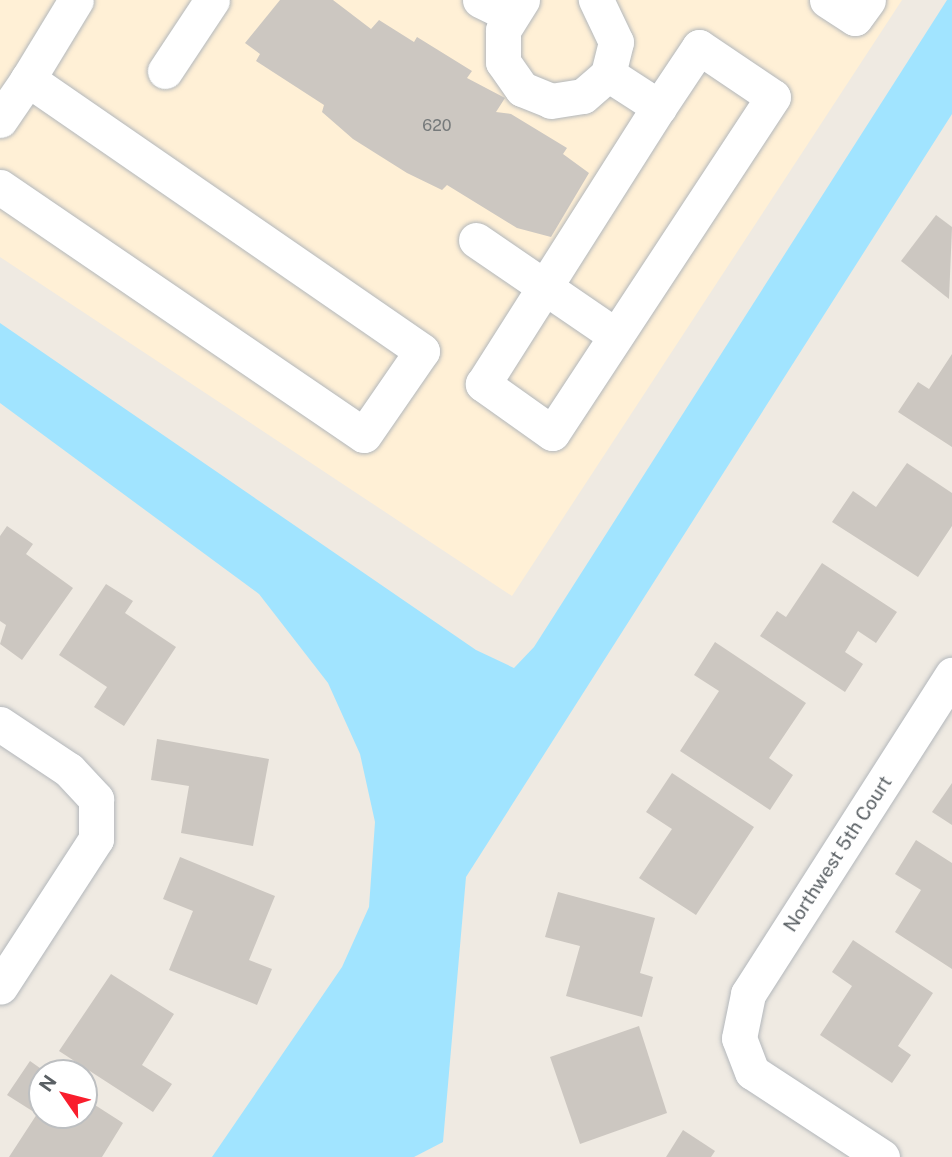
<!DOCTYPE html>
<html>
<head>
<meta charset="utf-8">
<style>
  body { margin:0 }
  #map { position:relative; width:952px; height:1157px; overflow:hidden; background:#efeae2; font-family:"Public Sans",sans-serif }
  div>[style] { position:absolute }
  .commercial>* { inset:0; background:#fff0d6 }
  .water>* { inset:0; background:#a1e4ff }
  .building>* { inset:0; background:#ccc7c1 }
  .roads { filter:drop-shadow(0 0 2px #b3b7bb) drop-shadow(0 0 2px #b3b7bb) }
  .minor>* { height:35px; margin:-17.5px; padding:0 17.5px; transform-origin:17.5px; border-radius:17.5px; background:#fff }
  span { translate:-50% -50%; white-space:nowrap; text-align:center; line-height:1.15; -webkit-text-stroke:7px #fff; paint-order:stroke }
  .number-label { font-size:16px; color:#767a7b }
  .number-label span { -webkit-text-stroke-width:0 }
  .street-label { font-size:19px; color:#5a6064 }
  .north { position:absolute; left:28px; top:1059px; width:70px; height:70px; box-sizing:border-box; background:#fff; border:2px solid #bdbfc1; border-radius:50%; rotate:305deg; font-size:19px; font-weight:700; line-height:28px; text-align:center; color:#5a6064 }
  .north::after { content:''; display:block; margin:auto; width:24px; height:32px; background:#f91e2d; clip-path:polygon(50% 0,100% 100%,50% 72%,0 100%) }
</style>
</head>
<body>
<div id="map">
  <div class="commercial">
    <i style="clip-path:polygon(0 0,902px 0,512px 596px,0 257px)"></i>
  </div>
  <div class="water">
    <i style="clip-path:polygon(947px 0,952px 0,952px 114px,466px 877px,443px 1142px,414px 1157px,212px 1157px,342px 967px,369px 907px,375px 822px,360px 754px,328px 683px,259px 594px,0 403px,0 323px,476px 650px,514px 668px,534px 647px)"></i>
  </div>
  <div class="building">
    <i style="clip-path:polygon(280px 0,333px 0,371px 29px,379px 20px,414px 42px,417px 37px,472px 71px,467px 78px,505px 98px,496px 112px,511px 114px,567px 148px,563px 154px,589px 173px,551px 237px,517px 228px,447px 185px,442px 190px,407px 173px,353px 139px,322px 112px,324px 105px,256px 61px,260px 54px,245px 43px)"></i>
    <i style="clip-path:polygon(936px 215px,952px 227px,949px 299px,901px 261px)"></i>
    <i style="clip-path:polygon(952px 354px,952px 447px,898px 412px,918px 382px,929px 389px)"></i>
    <i style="clip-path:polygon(907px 463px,952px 493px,952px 526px,918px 577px,832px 522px,853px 491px,876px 507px)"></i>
    <i style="clip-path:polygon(7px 526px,33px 544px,26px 554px,73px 588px,22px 660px,0 644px,6px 625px,0 621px,0 536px)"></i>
    <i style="clip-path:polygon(822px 563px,897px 612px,876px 643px,858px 631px,845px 652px,863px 664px,845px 692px,760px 636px,777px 611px,786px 617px)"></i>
    <i style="clip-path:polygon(106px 584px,133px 601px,125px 613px,176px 647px,124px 726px,94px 707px,107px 687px,59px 655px)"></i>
    <i style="clip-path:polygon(715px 642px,806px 703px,769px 758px,793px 775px,770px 810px,680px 751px,719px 691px,694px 675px)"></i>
    <i style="clip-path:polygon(157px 739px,269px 759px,253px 846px,181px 833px,189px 786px,151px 780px)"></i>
    <i style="clip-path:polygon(672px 773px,754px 827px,696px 915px,639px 878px,672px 829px,646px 812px)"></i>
    <i style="clip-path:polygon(952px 783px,952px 825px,932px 812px)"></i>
    <i style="clip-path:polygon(916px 840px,952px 863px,952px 969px,895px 932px,921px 890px,895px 874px)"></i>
    <i style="clip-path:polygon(180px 857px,275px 896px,249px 960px,272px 969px,257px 1005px,169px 970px,193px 911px,163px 899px)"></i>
    <i style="clip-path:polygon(558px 892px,655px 918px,640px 973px,653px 977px,642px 1017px,566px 996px,580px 946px,545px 937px)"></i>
    <i style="clip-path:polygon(853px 940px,933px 993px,898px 1046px,911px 1055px,892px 1083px,820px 1035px,852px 986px,832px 972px)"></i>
    <i style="clip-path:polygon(111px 974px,174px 1014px,142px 1065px,172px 1084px,153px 1112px,59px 1051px)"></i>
    <i style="clip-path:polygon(639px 1026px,667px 1113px,580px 1144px,550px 1057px)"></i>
    <i style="clip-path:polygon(30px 1061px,47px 1073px,42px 1073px,42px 1115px,84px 1115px,84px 1098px,123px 1123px,102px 1157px,9px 1157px,37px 1114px,7px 1095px)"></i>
    <i style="clip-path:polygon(683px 1130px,715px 1151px,711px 1157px,666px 1157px)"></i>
  </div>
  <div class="roads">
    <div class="minor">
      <i style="left:480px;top:0;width:32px;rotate:26deg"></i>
      <i style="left:522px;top:0;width:36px;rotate:122deg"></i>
      <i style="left:503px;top:30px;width:32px;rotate:90deg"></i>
      <i style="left:503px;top:62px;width:33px;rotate:55deg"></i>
      <i style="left:522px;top:89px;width:31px;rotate:22deg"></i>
      <i style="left:551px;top:101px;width:32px;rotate:-9deg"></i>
      <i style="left:583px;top:96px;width:33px;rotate:-41deg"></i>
      <i style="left:608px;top:74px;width:33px;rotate:-76deg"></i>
      <i style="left:616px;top:42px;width:47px;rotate:-115.5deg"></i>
      <i style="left:827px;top:0;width:33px;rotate:33deg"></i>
      <i style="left:855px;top:18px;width:22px;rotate:-54deg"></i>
      <i style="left:165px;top:71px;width:85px;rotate:-56.5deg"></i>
      <i style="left:608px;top:74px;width:61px;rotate:32.9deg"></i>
      <i style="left:659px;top:107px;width:72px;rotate:-56.3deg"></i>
      <i style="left:699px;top:47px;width:89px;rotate:34deg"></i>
      <i style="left:773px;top:97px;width:402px;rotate:123.3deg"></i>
      <i style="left:552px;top:433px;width:85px;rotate:-144.6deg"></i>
      <i style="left:483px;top:384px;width:328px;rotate:-57.6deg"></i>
      <i style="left:0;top:120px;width:50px;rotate:-55.7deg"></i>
      <i style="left:0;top:187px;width:440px;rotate:34.3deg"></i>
      <i style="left:364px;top:435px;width:102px;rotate:-55.4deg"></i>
      <i style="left:422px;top:351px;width:479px;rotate:-145.4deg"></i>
      <i style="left:28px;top:79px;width:92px;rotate:-58.7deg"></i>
      <i style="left:476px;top:240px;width:168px;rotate:34.4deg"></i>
      <i style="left:0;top:724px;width:83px;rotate:33.7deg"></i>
      <i style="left:69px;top:770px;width:40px;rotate:47deg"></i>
      <i style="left:96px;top:799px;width:40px;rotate:90deg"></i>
      <i style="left:96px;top:839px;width:176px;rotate:123deg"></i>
      <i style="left:882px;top:1157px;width:155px;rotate:-146.8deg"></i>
      <i style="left:752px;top:1072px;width:36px;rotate:-111deg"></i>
      <i style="left:739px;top:1038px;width:45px;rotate:-78.4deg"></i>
      <i style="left:748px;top:994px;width:379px;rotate:-57.4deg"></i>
    </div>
  </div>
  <div class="number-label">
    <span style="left:437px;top:126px">620</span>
  </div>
  <div class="street-label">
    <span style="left:838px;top:854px;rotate:-57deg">Northwest 5th Court</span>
  </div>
  <div class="north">N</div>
</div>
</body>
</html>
